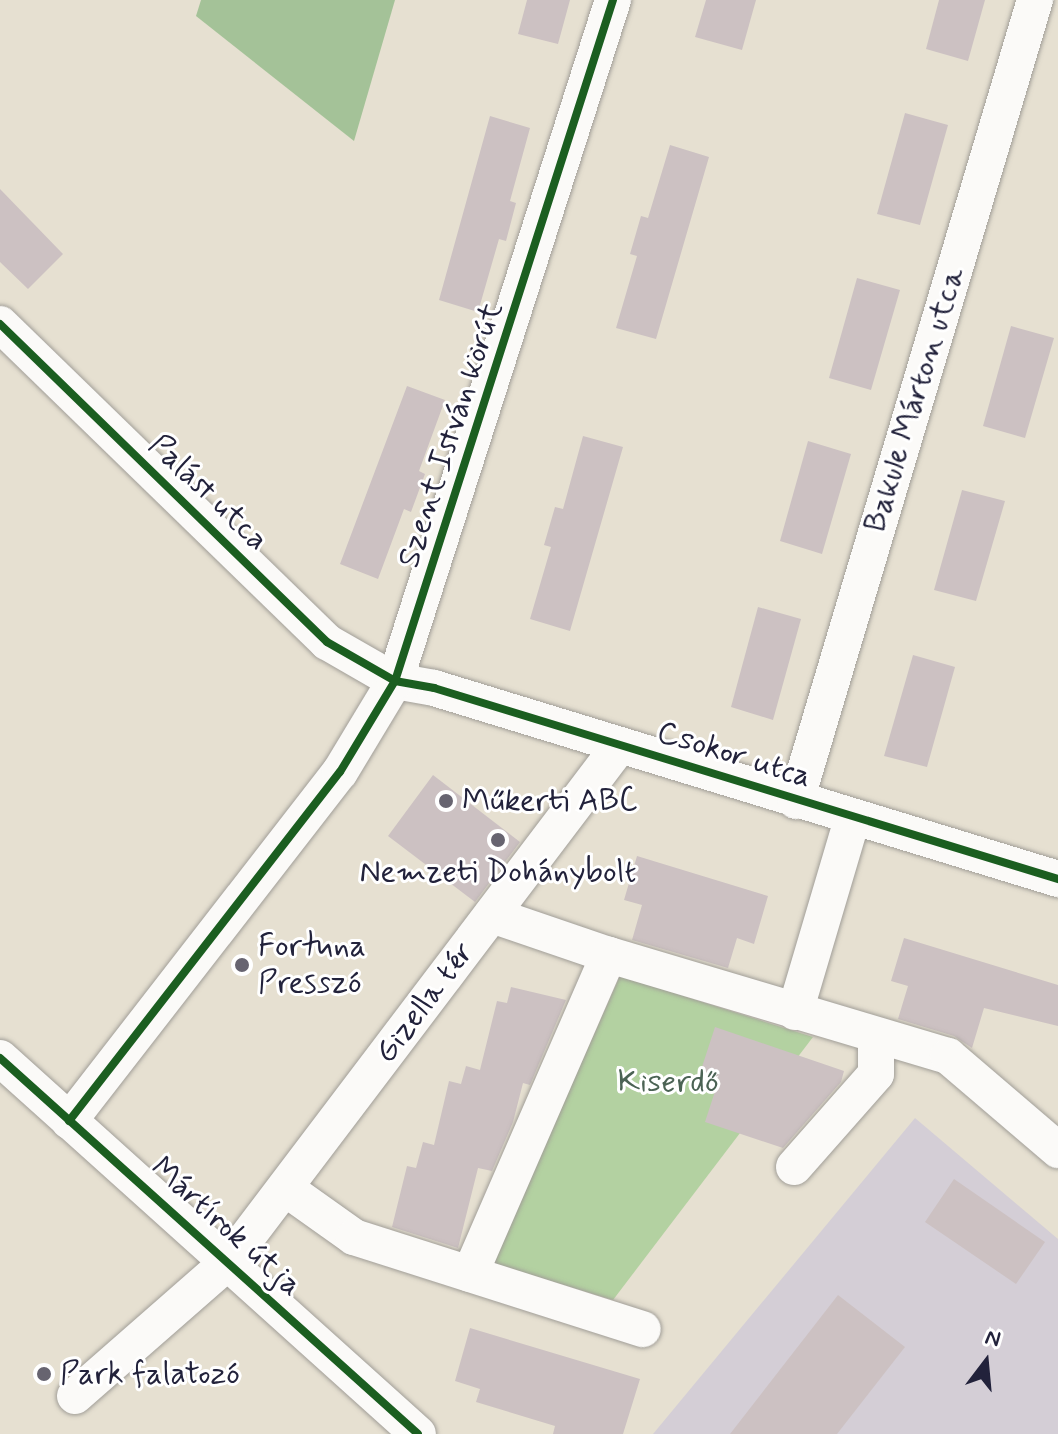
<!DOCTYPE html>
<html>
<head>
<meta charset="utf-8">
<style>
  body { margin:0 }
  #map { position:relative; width:1058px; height:1434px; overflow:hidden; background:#e6e0d1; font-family:Mynerve,sans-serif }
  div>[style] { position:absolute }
  .industrial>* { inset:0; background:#d4ced6 }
  .green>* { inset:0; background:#b3d1a1 }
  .forest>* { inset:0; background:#a4c298 }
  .building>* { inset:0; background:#ccc1c2 }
  .roads { filter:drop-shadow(0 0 2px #a19e98) drop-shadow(0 0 2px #a19e98) }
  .minor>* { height:36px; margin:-18px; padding:0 18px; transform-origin:18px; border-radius:18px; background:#fbfaf8 }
  .cycleway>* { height:8px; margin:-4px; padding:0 4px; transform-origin:4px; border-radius:4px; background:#1b5e20 }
  .dots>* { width:22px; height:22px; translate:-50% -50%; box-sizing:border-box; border:4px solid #fff; border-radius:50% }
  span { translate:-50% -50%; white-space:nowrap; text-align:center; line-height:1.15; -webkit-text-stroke:6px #fff; paint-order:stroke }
  .street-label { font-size:32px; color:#22223b }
  .poi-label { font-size:32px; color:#22223b }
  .left { translate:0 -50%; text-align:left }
  .park-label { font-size:32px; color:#4b6354 }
  .north { position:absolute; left:946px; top:1322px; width:80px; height:80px; -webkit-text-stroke:6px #fff; paint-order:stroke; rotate:16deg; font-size:22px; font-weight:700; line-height:32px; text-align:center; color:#22223b }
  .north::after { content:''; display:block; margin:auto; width:28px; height:36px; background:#22223b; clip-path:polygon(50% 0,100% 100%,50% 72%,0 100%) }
</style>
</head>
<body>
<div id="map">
  <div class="industrial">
    <i style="clip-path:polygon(915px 1118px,1058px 1239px,1058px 1434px,653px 1434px)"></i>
  </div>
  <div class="green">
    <i style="clip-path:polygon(620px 976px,813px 1037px,613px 1300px,492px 1263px)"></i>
  </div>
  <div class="forest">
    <i style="clip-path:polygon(201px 0,395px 0,354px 141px,196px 16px)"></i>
  </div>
  <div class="building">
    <i style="clip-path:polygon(527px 0,570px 0,558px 44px,518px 34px)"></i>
    <i style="clip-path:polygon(706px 0,756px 0,742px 50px,695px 37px)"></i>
    <i style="clip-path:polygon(939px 0,985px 0,968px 61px,926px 49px)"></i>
    <i style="clip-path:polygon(905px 113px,948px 125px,920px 225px,877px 214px)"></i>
    <i style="clip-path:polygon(490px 116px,530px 128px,510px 201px,516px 203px,506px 241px,499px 239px,478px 312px,439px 300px)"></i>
    <i style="clip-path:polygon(670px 145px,709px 157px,656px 339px,616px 328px,637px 256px,630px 254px,641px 216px,648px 218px)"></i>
    <i style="clip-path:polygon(0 189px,63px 254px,28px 289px,0 262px)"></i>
    <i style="clip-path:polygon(857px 278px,900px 290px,871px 390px,829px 378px)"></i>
    <i style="clip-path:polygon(1011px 326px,1054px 338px,1025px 438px,983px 426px)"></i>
    <i style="clip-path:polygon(407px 386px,445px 400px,419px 471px,425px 474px,411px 512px,404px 509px,378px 579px,340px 564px)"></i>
    <i style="clip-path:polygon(583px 436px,623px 447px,570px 631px,530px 619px,551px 547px,544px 545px,555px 507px,563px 509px)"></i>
    <i style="clip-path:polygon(808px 441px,851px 454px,822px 554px,780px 541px)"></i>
    <i style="clip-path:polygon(962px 490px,1005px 501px,976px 601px,934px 590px)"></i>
    <i style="clip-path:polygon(758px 607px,801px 619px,773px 720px,731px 707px)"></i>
    <i style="clip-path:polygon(913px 655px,955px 667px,927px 767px,884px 756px)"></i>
    <i style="clip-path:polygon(433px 775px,520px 842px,475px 902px,388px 836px)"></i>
    <i style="clip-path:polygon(637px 856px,768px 896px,754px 944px,737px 938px,728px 968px,632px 940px,642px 905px,624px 900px)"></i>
    <i style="clip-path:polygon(904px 938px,1058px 985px,1058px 1026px,984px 1008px,972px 1048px,954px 1036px,898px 1019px,908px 986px,891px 981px)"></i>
    <i style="clip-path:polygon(511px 987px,566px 1000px,530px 1085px,523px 1083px,513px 1122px,492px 1171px,478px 1168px,458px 1248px,392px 1227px,407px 1166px,416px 1168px,423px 1142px,434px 1145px,449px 1081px,461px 1084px,466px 1066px,480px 1070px,497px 1001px,507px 1003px)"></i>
    <i style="clip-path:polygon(715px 1027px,844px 1071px,841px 1082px,783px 1148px,705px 1122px,719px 1079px,700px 1073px)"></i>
    <i style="clip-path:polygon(954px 1179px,1045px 1242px,1016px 1284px,925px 1222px)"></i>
    <i style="clip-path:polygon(838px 1295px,905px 1347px,837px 1434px,730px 1434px)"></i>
    <i style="clip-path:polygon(470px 1328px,640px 1379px,623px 1434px,553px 1434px,555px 1426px,476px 1402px,480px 1389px,455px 1381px)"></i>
  </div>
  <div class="roads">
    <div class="minor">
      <i style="left:0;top:324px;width:456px;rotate:44.2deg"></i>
      <i style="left:327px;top:642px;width:78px;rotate:29.8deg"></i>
      <i style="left:395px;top:681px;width:40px;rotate:10deg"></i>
      <i style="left:434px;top:688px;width:653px;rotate:17.02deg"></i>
      <i style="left:796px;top:801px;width:836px;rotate:-73.39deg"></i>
      <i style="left:492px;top:915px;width:124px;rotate:18.9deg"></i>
      <i style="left:609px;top:955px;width:354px;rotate:16.6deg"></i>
      <i style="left:948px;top:1056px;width:145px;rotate:40.5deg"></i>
      <i style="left:795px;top:1012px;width:204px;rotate:-73.5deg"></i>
      <i style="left:0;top:1058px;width:562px;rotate:41.97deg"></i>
      <i style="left:69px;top:1121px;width:442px;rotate:-52.2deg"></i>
      <i style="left:340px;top:772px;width:106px;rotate:-58.9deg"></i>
      <i style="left:395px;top:681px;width:715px;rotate:-72.25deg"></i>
      <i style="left:794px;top:1167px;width:124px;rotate:-48.6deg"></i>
      <i style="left:876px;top:1074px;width:37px;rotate:-90deg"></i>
      <i style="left:285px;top:1188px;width:85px;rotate:35.4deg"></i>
      <i style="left:354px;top:1237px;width:303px;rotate:17.7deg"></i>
      <i style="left:470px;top:1274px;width:348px;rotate:-66.5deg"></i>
      <i style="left:75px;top:1396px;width:205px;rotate:-41.2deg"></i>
      <i style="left:229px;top:1261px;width:647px;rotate:-52.85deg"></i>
    </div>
  </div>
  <div class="cycleway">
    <i style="left:0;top:324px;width:456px;rotate:44.2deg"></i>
    <i style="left:327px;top:642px;width:78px;rotate:29.8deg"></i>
    <i style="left:395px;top:681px;width:40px;rotate:10deg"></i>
    <i style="left:434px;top:688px;width:653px;rotate:17.02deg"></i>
    <i style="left:0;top:1058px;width:562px;rotate:41.97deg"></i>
    <i style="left:69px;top:1121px;width:442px;rotate:-52.2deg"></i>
    <i style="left:340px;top:772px;width:106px;rotate:-58.9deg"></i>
    <i style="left:395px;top:681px;width:715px;rotate:-72.25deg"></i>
  </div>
  <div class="dots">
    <i style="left:446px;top:801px;background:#676470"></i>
    <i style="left:498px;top:840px;background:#676470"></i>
    <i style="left:242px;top:965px;background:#676470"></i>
    <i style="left:44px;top:1374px;background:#676470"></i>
  </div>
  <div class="street-label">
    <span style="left:915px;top:400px;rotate:-73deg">Bakule Márton utca</span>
    <span style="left:451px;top:435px;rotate:-72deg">Szent István körút</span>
    <span style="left:208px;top:493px;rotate:44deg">Palást utca</span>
    <span style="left:734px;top:755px;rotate:17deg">Csokor utca</span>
    <span style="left:425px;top:1003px;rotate:-53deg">Gizella tér</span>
    <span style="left:226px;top:1227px;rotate:42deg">Mártírok útja</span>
  </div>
  <div class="poi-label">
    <span class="left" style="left:462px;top:801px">Műkerti ABC</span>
    <span style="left:498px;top:872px">Nemzeti Dohánybolt</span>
    <span class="left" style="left:258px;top:965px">Fortuna<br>Presszó</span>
    <span class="left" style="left:60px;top:1374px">Park falatozó</span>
  </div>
  <div class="park-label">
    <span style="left:668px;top:1082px">Kiserdő</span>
  </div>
  <div class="north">N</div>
</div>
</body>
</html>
